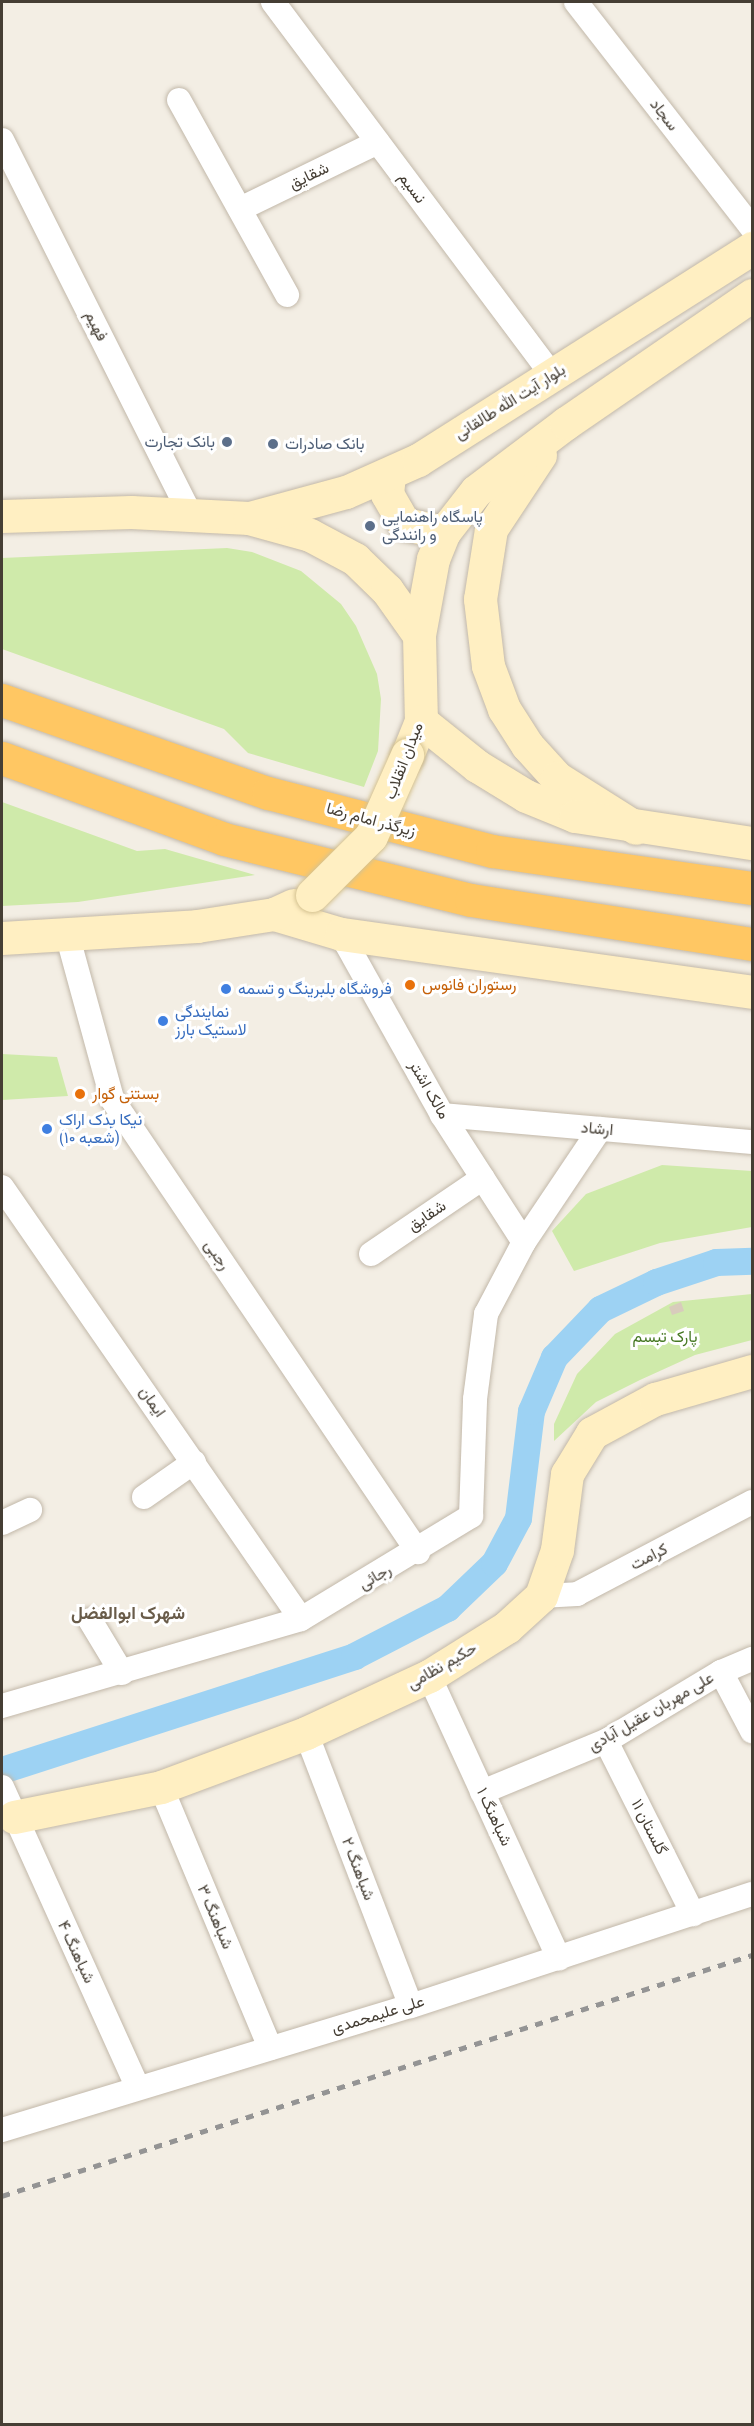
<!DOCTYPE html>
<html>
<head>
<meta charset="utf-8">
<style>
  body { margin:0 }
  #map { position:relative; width:754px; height:2426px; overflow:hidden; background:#f3eee4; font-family:"Roboto Condensed",Vazirmatn,sans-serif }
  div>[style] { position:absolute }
  .green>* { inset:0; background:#cfeaaa }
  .canal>* { height:27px; margin:-13.5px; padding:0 13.5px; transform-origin:13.5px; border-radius:13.5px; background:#9dd2f3 }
  .building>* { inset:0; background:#d8ccbc }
  .roads { filter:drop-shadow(0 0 2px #c2b8a9) drop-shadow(0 0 2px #c2b8a9) }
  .street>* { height:24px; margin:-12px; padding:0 12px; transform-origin:12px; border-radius:12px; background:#fff }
  .secondary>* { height:33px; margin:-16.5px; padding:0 16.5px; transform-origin:16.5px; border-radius:16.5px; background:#ffefc2 }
  .highway>* { height:33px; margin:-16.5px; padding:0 16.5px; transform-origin:16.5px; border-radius:16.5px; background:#ffc763 }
  .rail>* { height:4.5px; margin-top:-2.25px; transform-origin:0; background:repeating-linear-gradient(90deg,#949494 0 8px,transparent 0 16px) }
  .bridges { filter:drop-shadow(0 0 2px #d5c291) drop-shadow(0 0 2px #d5c291) }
  .secondary-bridge>* { height:33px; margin:-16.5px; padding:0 16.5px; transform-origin:16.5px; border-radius:16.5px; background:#ffefc2 }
  .dots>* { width:16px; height:16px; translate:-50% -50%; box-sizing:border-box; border:3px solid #fff; border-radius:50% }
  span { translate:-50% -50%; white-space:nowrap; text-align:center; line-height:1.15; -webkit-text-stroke:6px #fff; paint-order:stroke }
  .street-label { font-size:16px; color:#453e34 }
  .service-label { font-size:16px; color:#4e5e75 }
  .right { translate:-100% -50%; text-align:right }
  .left { translate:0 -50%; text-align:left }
  .food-label { font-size:16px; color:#c56008 }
  .shop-label { font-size:16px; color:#366cbe }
  .park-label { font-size:16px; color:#477924 }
  .neighbourhood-label { font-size:18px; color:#695c4a; font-weight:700 }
  .frame { position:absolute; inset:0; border:3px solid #453e34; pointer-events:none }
</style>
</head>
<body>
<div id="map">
  <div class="green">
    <i style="clip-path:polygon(227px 548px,252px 552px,301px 571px,341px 604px,356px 626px,377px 674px,381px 699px,378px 751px,364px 787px,248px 753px,224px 729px,2px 649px,2px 558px)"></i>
    <i style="clip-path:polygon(2px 802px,137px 851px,165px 849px,255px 875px,78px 902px,2px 906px)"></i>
    <i style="clip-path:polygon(2px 1054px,57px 1057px,68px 1096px,2px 1100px)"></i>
    <i style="clip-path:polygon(662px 1165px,752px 1171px,752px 1227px,660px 1243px,574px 1271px,552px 1231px,586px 1194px)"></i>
    <i style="clip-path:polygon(752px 1294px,752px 1340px,695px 1355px,640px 1380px,596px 1402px,554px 1441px,554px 1424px,577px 1374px,615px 1334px,673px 1302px)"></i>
  </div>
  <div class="canal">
    <i style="left:2px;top:1770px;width:370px;rotate:-17.9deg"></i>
    <i style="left:354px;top:1656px;width:105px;rotate:-27.3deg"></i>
    <i style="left:447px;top:1608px;width:65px;rotate:-43.8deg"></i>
    <i style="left:494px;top:1563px;width:51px;rotate:-61.9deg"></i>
    <i style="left:518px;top:1518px;width:108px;rotate:-83.1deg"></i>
    <i style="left:531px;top:1411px;width:59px;rotate:-66.9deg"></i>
    <i style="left:554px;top:1357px;width:66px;rotate:-46.2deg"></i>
    <i style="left:600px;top:1309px;width:62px;rotate:-25.7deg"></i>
    <i style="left:656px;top:1282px;width:63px;rotate:-18.4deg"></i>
    <i style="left:716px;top:1262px;width:36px;rotate:-2deg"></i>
  </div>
  <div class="building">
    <i style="clip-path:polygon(681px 1302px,684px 1311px,672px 1315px,669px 1307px)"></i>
  </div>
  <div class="roads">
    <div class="street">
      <i style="left:273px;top:2px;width:466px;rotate:53.2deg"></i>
      <i style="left:576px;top:2px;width:286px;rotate:52.1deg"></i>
      <i style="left:179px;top:100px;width:223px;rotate:61deg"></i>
      <i style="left:2px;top:140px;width:418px;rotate:63.3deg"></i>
      <i style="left:240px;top:209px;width:153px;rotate:-25.9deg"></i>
      <i style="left:67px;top:934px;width:171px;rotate:74.7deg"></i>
      <i style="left:112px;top:1099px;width:547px;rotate:55.96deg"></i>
      <i style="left:341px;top:934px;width:207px;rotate:60.8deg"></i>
      <i style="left:442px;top:1115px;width:151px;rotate:57.2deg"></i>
      <i style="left:442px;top:1115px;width:311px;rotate:5deg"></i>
      <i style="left:2px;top:1187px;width:525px;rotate:55.31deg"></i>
      <i style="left:371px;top:1254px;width:135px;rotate:-34.2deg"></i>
      <i style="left:144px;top:1497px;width:61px;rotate:-35deg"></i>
      <i style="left:2px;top:1523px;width:31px;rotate:-25deg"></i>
      <i style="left:541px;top:1596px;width:36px;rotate:-3deg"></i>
      <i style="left:577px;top:1594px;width:198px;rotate:-27.7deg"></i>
      <i style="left:90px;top:1620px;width:62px;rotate:58.9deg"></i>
      <i style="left:721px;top:1672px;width:67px;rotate:62.3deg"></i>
      <i style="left:429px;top:1676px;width:311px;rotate:65.3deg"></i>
      <i style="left:2px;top:1706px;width:311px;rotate:-16.2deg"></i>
      <i style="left:301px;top:1619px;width:199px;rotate:-31.2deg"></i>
      <i style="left:471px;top:1516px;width:117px;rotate:-88deg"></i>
      <i style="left:475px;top:1399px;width:86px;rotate:-82.6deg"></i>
      <i style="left:486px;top:1314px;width:81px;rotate:-62.2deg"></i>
      <i style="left:524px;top:1242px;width:136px;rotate:-56.1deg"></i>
      <i style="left:306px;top:1733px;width:292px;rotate:69deg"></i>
      <i style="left:606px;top:1741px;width:194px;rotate:63.3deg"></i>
      <i style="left:2px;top:1787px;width:330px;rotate:65.7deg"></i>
      <i style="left:161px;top:1787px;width:283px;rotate:67.3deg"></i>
      <i style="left:482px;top:1792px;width:134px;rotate:-22.4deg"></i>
      <i style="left:606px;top:1741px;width:134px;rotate:-31deg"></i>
      <i style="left:721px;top:1672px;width:34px;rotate:-23deg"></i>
      <i style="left:2px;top:2130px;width:427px;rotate:-16.9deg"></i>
      <i style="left:411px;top:2006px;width:359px;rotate:-18.2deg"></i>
    </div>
    <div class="secondary">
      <i style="left:540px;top:455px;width:89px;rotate:123.5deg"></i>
      <i style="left:491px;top:529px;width:71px;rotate:98.9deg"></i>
      <i style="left:480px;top:599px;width:67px;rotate:83.2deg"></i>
      <i style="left:488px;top:666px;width:46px;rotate:69.6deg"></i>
      <i style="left:504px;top:709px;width:43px;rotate:57.4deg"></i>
      <i style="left:527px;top:745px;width:45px;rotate:47.7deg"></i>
      <i style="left:557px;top:778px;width:93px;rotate:32.3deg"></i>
      <i style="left:389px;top:475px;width:19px;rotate:96deg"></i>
      <i style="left:387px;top:494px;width:34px;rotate:60deg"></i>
      <i style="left:404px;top:524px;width:41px;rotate:11.3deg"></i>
      <i style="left:2px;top:516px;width:129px;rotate:-1.8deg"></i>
      <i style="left:131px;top:512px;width:118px;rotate:2.9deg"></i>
      <i style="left:249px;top:518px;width:63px;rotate:15.6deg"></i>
      <i style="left:310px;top:535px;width:51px;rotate:28.1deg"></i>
      <i style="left:355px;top:559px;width:45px;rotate:44.1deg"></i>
      <i style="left:387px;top:590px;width:55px;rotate:54.6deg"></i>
      <i style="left:419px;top:635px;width:86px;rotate:88.7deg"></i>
      <i style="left:421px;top:721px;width:37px;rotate:112deg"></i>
      <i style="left:250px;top:518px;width:99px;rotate:-15.2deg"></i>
      <i style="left:346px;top:492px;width:79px;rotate:-24deg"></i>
      <i style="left:418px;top:460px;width:396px;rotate:-32.4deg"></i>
      <i style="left:419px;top:635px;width:77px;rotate:-79.6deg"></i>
      <i style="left:433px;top:559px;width:29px;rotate:-68deg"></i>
      <i style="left:444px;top:532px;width:52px;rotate:-52deg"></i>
      <i style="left:476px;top:491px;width:113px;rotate:-37.1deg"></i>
      <i style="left:566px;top:423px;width:226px;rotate:-34.5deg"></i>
      <i style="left:421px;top:721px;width:72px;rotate:38.8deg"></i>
      <i style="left:477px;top:766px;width:57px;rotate:31.5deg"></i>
      <i style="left:526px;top:796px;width:53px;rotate:22.2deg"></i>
      <i style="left:575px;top:816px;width:179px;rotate:8.7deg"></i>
      <i style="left:274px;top:914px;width:70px;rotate:16.6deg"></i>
      <i style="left:341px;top:934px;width:415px;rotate:8deg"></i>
      <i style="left:2px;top:938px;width:195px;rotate:-3.5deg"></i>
      <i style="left:197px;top:926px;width:78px;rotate:-8.9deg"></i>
      <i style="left:274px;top:914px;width:21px;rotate:-25deg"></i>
      <i style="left:14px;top:1817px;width:150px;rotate:-11.5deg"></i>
      <i style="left:161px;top:1787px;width:155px;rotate:-20.4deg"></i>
      <i style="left:306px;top:1733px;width:136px;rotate:-24.9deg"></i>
      <i style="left:429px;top:1676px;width:92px;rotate:-32.1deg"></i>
      <i style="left:507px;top:1627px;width:46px;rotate:-42.4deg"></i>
      <i style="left:541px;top:1596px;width:49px;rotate:-70.8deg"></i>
      <i style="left:557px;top:1550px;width:77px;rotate:-82.5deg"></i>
      <i style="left:567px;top:1474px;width:48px;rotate:-58.6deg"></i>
      <i style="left:592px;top:1433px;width:72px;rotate:-28.4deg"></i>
      <i style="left:655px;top:1399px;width:101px;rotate:-16.1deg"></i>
    </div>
    <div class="highway">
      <i style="left:2px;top:700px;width:282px;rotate:19.3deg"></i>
      <i style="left:268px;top:793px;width:231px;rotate:14.5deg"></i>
      <i style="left:492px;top:851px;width:263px;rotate:8.1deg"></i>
      <i style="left:2px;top:758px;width:236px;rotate:20deg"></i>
      <i style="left:224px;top:839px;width:254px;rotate:13.9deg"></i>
      <i style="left:471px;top:900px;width:284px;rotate:8.9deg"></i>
    </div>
  </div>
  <div class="rail">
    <i style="left:2px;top:2196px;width:788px;rotate:-17.81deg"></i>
  </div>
  <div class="bridges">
    <div class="secondary-bridge">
      <i style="left:312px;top:895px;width:83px;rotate:-45deg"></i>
      <i style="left:371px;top:836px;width:89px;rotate:-66deg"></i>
    </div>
  </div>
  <div class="dots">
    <i style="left:227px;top:442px;background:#5c6f8a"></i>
    <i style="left:273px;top:444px;background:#5c6f8a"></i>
    <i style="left:370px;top:526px;background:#5c6f8a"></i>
    <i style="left:410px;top:985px;background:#e8710a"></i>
    <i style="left:226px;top:989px;background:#3f7fe0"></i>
    <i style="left:163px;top:1021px;background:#3f7fe0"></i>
    <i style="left:80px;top:1094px;background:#e8710a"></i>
    <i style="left:47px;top:1129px;background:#3f7fe0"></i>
  </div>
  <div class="street-label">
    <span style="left:664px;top:115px;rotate:52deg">سجاد</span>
    <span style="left:309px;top:176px;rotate:-26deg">شقایق</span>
    <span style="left:412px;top:188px;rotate:53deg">نسیم</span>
    <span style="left:96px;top:326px;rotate:63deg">فهیم</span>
    <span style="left:510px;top:402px;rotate:-32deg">بلوار آیت الله طالقانی</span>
    <span style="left:404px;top:761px;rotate:-69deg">میدان انقلاب</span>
    <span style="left:371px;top:820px;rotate:15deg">زیرگذر امام رضا</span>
    <span style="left:429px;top:1090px;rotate:60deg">مالک اشتر</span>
    <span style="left:597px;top:1129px;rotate:5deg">ارشاد</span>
    <span style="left:427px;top:1216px;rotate:-34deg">شقایق</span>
    <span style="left:217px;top:1255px;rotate:56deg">رجبی</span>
    <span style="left:152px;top:1402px;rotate:55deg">ایمان</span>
    <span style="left:649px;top:1557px;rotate:-27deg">کرامت</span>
    <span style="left:375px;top:1577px;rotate:-30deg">رجائی</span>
    <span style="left:442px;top:1666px;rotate:-30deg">حکیم نظامی</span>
    <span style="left:651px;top:1712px;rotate:-30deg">علی مهربان عقیل آبادی</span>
    <span style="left:494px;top:1817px;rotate:65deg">شباهنگ ۱</span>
    <span style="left:649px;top:1827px;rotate:63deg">گلستان ۱۱</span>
    <span style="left:358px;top:1869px;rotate:69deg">شباهنگ ۲</span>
    <span style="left:215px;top:1917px;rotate:67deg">شباهنگ ۳</span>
    <span style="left:76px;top:1952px;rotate:65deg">شباهنگ ۴</span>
    <span style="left:378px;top:2015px;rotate:-17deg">علی علیمحمدی</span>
  </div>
  <div class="service-label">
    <span class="right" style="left:215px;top:442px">بانک تجارت</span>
    <span class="left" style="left:285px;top:444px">بانک صادرات</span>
    <span class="left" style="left:382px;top:526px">پاسگاه راهنمایی<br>و رانندگی</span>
  </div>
  <div class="food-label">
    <span class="left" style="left:422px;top:985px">رستوران فانوس</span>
    <span class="left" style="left:92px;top:1094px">بستنی گوار</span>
  </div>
  <div class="shop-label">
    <span class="left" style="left:238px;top:989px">فروشگاه بلبرینگ و تسمه</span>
    <span class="left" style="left:175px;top:1021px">نمایندگی<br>لاستیک بارز</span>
    <span class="left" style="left:59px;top:1129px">نیکا یدک اراک<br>(شعبه ۱۰)</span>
  </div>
  <div class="park-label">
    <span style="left:665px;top:1337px">پارک تبسم</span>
  </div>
  <div class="neighbourhood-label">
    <span style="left:128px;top:1613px">شهرک ابوالفضل</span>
  </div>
  <div class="frame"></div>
</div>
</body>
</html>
